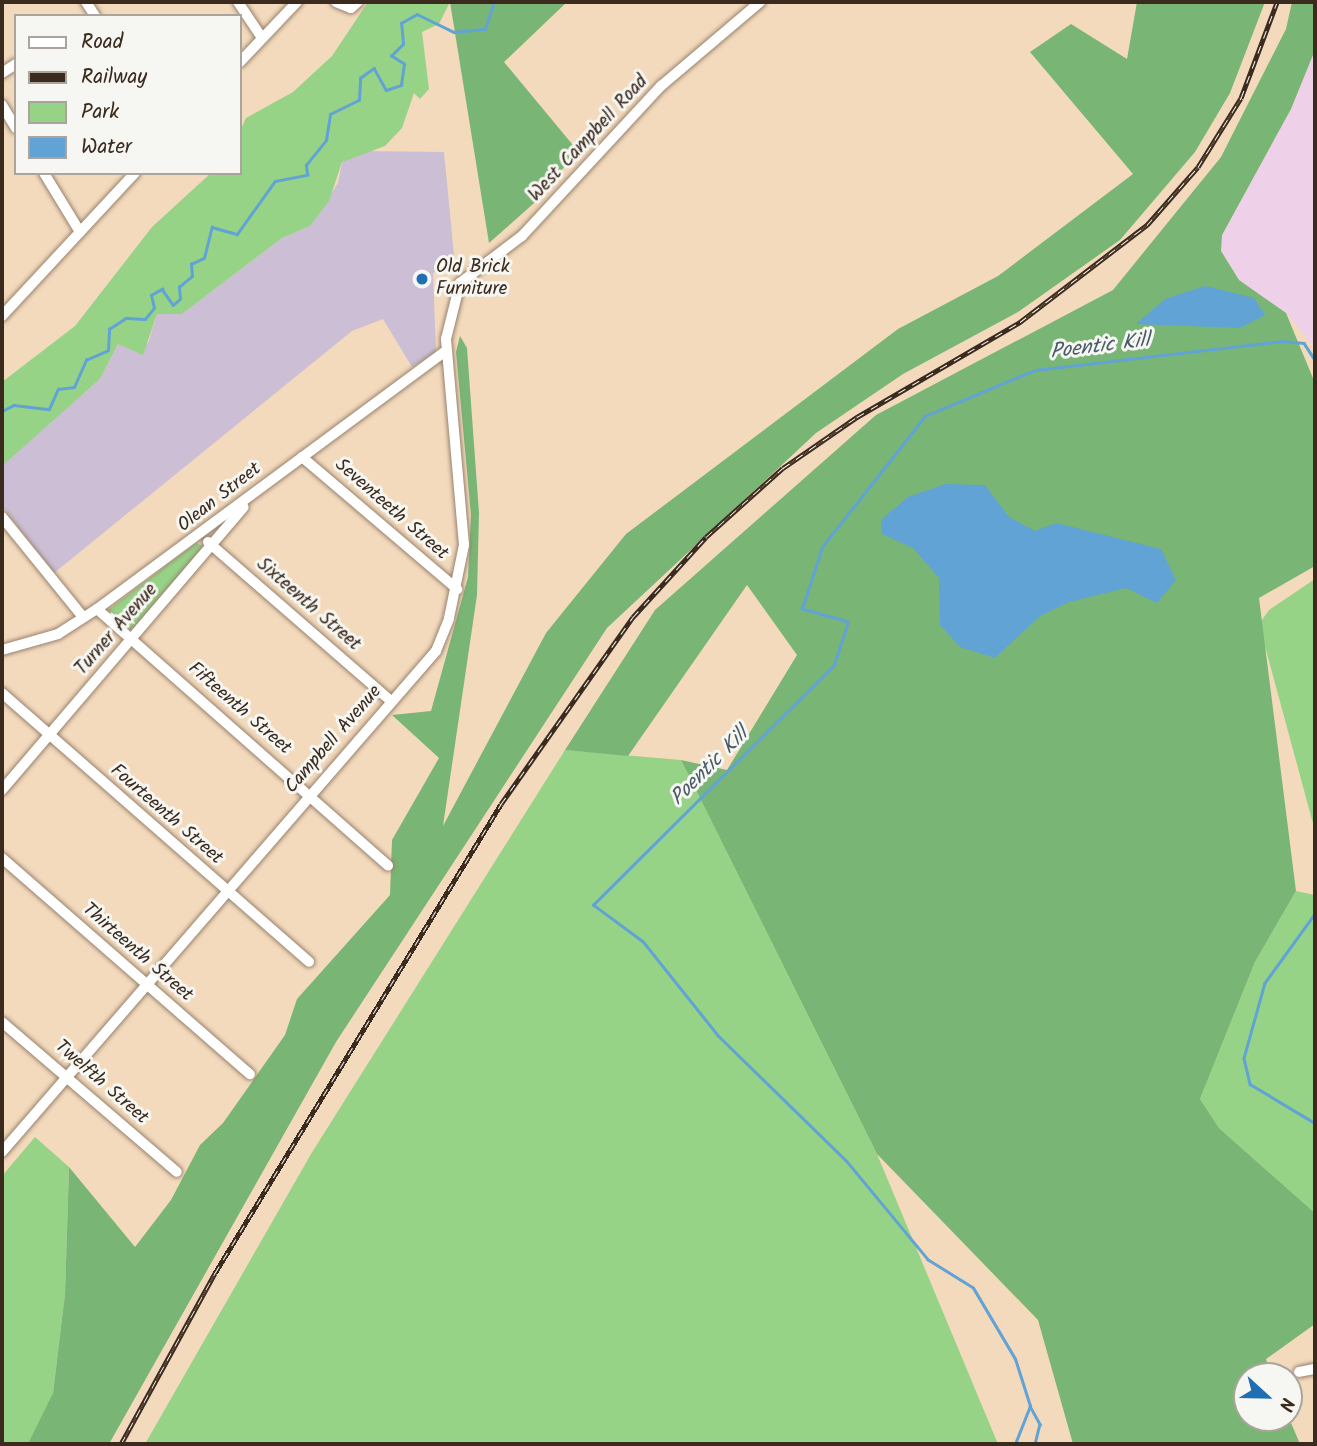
<!DOCTYPE html>
<html>
<head>
<meta charset="utf-8">
<style>
  body { margin:0 }
  #map { position:relative; width:1317px; height:1446px; overflow:hidden; background:#f4dabd; font-family:Kalam,sans-serif }
  div>[style] { position:absolute }
  .built>* { inset:0; background:#eed0e8 }
  .industrial>* { inset:0; background:#ccbed4 }
  .green>* { inset:0; background:#97d387 }
  .forest>* { inset:0; background:#79b574 }
  .water>* { inset:0; background:#61a3d5 }
  .stream>* { height:2.5px; margin:-1.25px; padding:0 1.25px; transform-origin:1.25px; border-radius:1.25px; background:#61a3d5 }
  .roads { filter:drop-shadow(0 0 2px #98826e) drop-shadow(0 0 2px #98826e) }
  .minor>* { height:10px; margin:-5px; padding:0 5px; transform-origin:5px; border-radius:5px; background:#fff }
  .rail>* { height:5px; margin-top:-2.5px; transform-origin:0; background:repeating-linear-gradient(90deg,#f6f6f2 0 8px,#3b2a1e 0 16px); box-sizing:border-box; border-block:2px solid #3b2a1e }
  .dots>* { width:19px; height:19px; translate:-50% -50%; box-sizing:border-box; border:4px solid #f6f6f2; border-radius:50% }
  span { translate:-50% -50%; white-space:nowrap; text-align:center; line-height:1.15; -webkit-text-stroke:6px #f6f6f2; paint-order:stroke }
  .street-label { font-size:19px; color:#3b2a1e }
  .poi-label { font-size:19px; color:#3b2a1e }
  .left { translate:0 -50%; text-align:left }
  .water-label { font-size:21px; color:#4a5a67; font-style:italic }
  .frame { position:absolute; inset:0; border:4px solid #3b2a1e; pointer-events:none }
  .legend { position:absolute; left:14px; top:14px; width:228px; height:161px; box-sizing:border-box; background:#f6f6f2; border:2px solid #aba49d; margin:0; padding:9px 12px; list-style:none; font-size:21px; color:#3b2a1e }
  .legend li { display:flex; align-items:center; gap:14px; height:35px }
  .legend b { width:35px; border:2px solid #aba49d }
  .north { position:absolute; left:1233px; top:1362px; width:70px; height:70px; box-sizing:border-box; background:#f6f6f2; border:2px solid #aba49d; border-radius:50%; rotate:112deg; font-size:19px; font-weight:700; line-height:28px; text-align:center; color:#3b2a1e }
  .north::after { content:''; display:block; margin:auto; width:24px; height:32px; background:#1f6fb2; clip-path:polygon(50% 0,100% 100%,50% 72%,0 100%) }
</style>
</head>
<body>
<div id="map">
  <div class="built">
    <i style="clip-path:polygon(1315px 50px,1315px 348px,1286px 313px,1239px 280px,1221px 251px,1222px 235px,1291px 109px)"></i>
  </div>
  <div class="industrial">
    <i style="clip-path:polygon(365px 151px,444px 152px,455px 265px,433px 273px,436px 352px,412px 367px,383px 319px,352px 331px,54px 573px,2px 506px,2px 465px,100px 379px,118px 344px,148px 343px,157px 314px,182px 314px,282px 238px,310px 226px,338px 183px,342px 162px)"></i>
  </div>
  <div class="green">
    <i style="clip-path:polygon(368px 2px,450px 2px,439px 24px,422px 32px,429px 89px,420px 99px,414px 93px,402px 128px,385px 146px,342px 162px,329px 201px,310px 226px,282px 238px,182px 314px,157px 314px,143px 355px,118px 344px,100px 379px,2px 466px,2px 382px,75px 326px,152px 227px,211px 173px,240px 173px,240px 131px,246px 118px,293px 92px,332px 56px)"></i>
    <i style="clip-path:polygon(196px 543px,205px 547px,132px 630px,108px 610px)"></i>
    <i style="clip-path:polygon(1315px 579px,1315px 831px,1259px 624px,1269px 610px)"></i>
    <i style="clip-path:polygon(565px 750px,681px 760px,877px 1154px,998px 1444px,145px 1444px,311px 1154px)"></i>
    <i style="clip-path:polygon(1296px 891px,1315px 895px,1315px 1213px,1219px 1128px,1200px 1099px,1255px 962px)"></i>
    <i style="clip-path:polygon(35px 1137px,69px 1167px,65px 1294px,53px 1393px,31px 1444px,2px 1444px,2px 1176px)"></i>
  </div>
  <div class="forest">
    <i style="clip-path:polygon(450px 2px,567px 2px,504px 62px,577px 150px,542px 196px,489px 243px)"></i>
    <i style="clip-path:polygon(1137px 2px,1265px 2px,1230px 93px,1195px 152px,1120px 240px,1018px 312px,903px 374px,816px 433px,607px 628px,336px 1042px,109px 1444px,28px 1444px,53px 1393px,65px 1294px,69px 1167px,135px 1247px,171px 1200px,200px 1145px,223px 1123px,285px 1035px,297px 999px,390px 895px,392px 840px,439px 758px,392px 715px,431px 711px,468px 577px,471px 515px,456px 352px,460px 336px,467px 348px,479px 513px,477px 595px,443px 826px,546px 633px,626px 534px,898px 329px,998px 276px,1133px 174px,1030px 52px,1071px 24px,1127px 59px)"></i>
    <i style="clip-path:polygon(1292px 2px,1315px 2px,1315px 50px,1291px 109px,1222px 235px,1221px 251px,1239px 280px,1286px 313px,1315px 383px,1315px 566px,1259px 598px,1296px 891px,1255px 962px,1200px 1099px,1219px 1128px,1315px 1213px,1315px 1324px,1266px 1359px,1271px 1376px,1247px 1376px,1247px 1418px,1289px 1418px,1300px 1444px,1073px 1444px,1038px 1320px,877px 1154px,681px 760px,727px 770px,797px 655px,747px 585px,628px 756px,565px 750px,655px 610px,876px 415px,1113px 290px,1221px 157px,1286px 29px)"></i>
  </div>
  <div class="water">
    <i style="clip-path:polygon(1205px 286px,1254px 298px,1265px 315px,1240px 328px,1136px 324px,1165px 299px)"></i>
    <i style="clip-path:polygon(945px 484px,985px 485px,1009px 517px,1035px 531px,1056px 523px,1161px 549px,1176px 580px,1157px 603px,1126px 588px,1069px 602px,1040px 616px,995px 658px,960px 647px,940px 625px,939px 578px,913px 548px,882px 534px,881px 520px,908px 497px)"></i>
  </div>
  <div class="stream">
    <i style="left:2px;top:411px;width:13px;rotate:-27deg"></i>
    <i style="left:14px;top:405px;width:35px;rotate:7deg"></i>
    <i style="left:49px;top:409px;width:22px;rotate:-66deg"></i>
    <i style="left:58px;top:389px;width:16px;rotate:-7deg"></i>
    <i style="left:74px;top:387px;width:30px;rotate:-66deg"></i>
    <i style="left:86px;top:360px;width:24px;rotate:-24deg"></i>
    <i style="left:108px;top:350px;width:21px;rotate:-87deg"></i>
    <i style="left:109px;top:329px;width:20px;rotate:-33deg"></i>
    <i style="left:126px;top:318px;width:19px;rotate:3deg"></i>
    <i style="left:145px;top:319px;width:14px;rotate:-51deg"></i>
    <i style="left:154px;top:308px;width:13px;rotate:-103deg"></i>
    <i style="left:151px;top:295px;width:13px;rotate:-29deg"></i>
    <i style="left:162px;top:289px;width:19px;rotate:55deg"></i>
    <i style="left:173px;top:305px;width:9px;rotate:-41deg"></i>
    <i style="left:180px;top:299px;width:12px;rotate:-95deg"></i>
    <i style="left:179px;top:287px;width:17px;rotate:-40deg"></i>
    <i style="left:192px;top:276px;width:12px;rotate:-95deg"></i>
    <i style="left:191px;top:264px;width:14px;rotate:-25deg"></i>
    <i style="left:204px;top:258px;width:32px;rotate:-76deg"></i>
    <i style="left:212px;top:227px;width:26px;rotate:16deg"></i>
    <i style="left:237px;top:234px;width:65px;rotate:-54.4deg"></i>
    <i style="left:275px;top:181px;width:33px;rotate:-11deg"></i>
    <i style="left:307px;top:175px;width:10px;rotate:-96deg"></i>
    <i style="left:306px;top:165px;width:32px;rotate:-51deg"></i>
    <i style="left:326px;top:140px;width:26px;rotate:-81deg"></i>
    <i style="left:330px;top:114px;width:32px;rotate:-26deg"></i>
    <i style="left:359px;top:100px;width:22px;rotate:-87deg"></i>
    <i style="left:360px;top:78px;width:17px;rotate:-36deg"></i>
    <i style="left:374px;top:68px;width:25px;rotate:61deg"></i>
    <i style="left:386px;top:90px;width:16px;rotate:-18deg"></i>
    <i style="left:401px;top:85px;width:21px;rotate:-82deg"></i>
    <i style="left:404px;top:64px;width:15px;rotate:-148deg"></i>
    <i style="left:391px;top:56px;width:17px;rotate:-45deg"></i>
    <i style="left:403px;top:44px;width:21px;rotate:-95deg"></i>
    <i style="left:401px;top:23px;width:18px;rotate:-29deg"></i>
    <i style="left:417px;top:14px;width:41px;rotate:25.9deg"></i>
    <i style="left:454px;top:32px;width:31px;rotate:-6deg"></i>
    <i style="left:485px;top:29px;width:28px;rotate:-72deg"></i>
    <i style="left:1315px;top:914px;width:85px;rotate:125.9deg"></i>
    <i style="left:1265px;top:983px;width:78px;rotate:105.6deg"></i>
    <i style="left:1244px;top:1058px;width:27px;rotate:77deg"></i>
    <i style="left:1250px;top:1084px;width:76px;rotate:31deg"></i>
    <i style="left:1030px;top:1406px;width:21px;rotate:61deg"></i>
    <i style="left:1040px;top:1424px;width:21px;rotate:104deg"></i>
    <i style="left:1015px;top:1444px;width:41px;rotate:-68.5deg"></i>
    <i style="left:1030px;top:1406px;width:49px;rotate:-107.7deg"></i>
    <i style="left:1015px;top:1359px;width:82px;rotate:-120.6deg"></i>
    <i style="left:973px;top:1288px;width:53px;rotate:-148.1deg"></i>
    <i style="left:928px;top:1260px;width:127px;rotate:-129.6deg"></i>
    <i style="left:847px;top:1162px;width:180px;rotate:-135.7deg"></i>
    <i style="left:718px;top:1036px;width:120px;rotate:-128.6deg"></i>
    <i style="left:643px;top:942px;width:62px;rotate:-143.5deg"></i>
    <i style="left:593px;top:905px;width:340px;rotate:-44.9deg"></i>
    <i style="left:834px;top:665px;width:45px;rotate:-72deg"></i>
    <i style="left:848px;top:622px;width:48px;rotate:-164.2deg"></i>
    <i style="left:802px;top:609px;width:65px;rotate:-72.1deg"></i>
    <i style="left:822px;top:547px;width:167px;rotate:-51.8deg"></i>
    <i style="left:925px;top:416px;width:119px;rotate:-22.7deg"></i>
    <i style="left:1035px;top:370px;width:249px;rotate:-6.7deg"></i>
    <i style="left:1282px;top:341px;width:22px;rotate:5deg"></i>
    <i style="left:1304px;top:343px;width:20px;rotate:57deg"></i>
  </div>
  <div class="roads">
    <div class="minor">
      <i style="left:86px;top:2px;width:17px;rotate:57deg"></i>
      <i style="left:238px;top:2px;width:43px;rotate:56.3deg"></i>
      <i style="left:336px;top:2px;width:16px;rotate:22deg"></i>
      <i style="left:351px;top:8px;width:9px;rotate:-41deg"></i>
      <i style="left:240px;top:62px;width:83px;rotate:-46.5deg"></i>
      <i style="left:2px;top:73px;width:17px;rotate:-33deg"></i>
      <i style="left:2px;top:105px;width:27px;rotate:59deg"></i>
      <i style="left:44px;top:173px;width:69px;rotate:58.6deg"></i>
      <i style="left:2px;top:316px;width:195px;rotate:-47.1deg"></i>
      <i style="left:302px;top:457px;width:204px;rotate:40.4deg"></i>
      <i style="left:2px;top:517px;width:129px;rotate:51deg"></i>
      <i style="left:208px;top:542px;width:242px;rotate:41deg"></i>
      <i style="left:97px;top:609px;width:388px;rotate:41.4deg"></i>
      <i style="left:2px;top:650px;width:58px;rotate:-15.9deg"></i>
      <i style="left:58px;top:634px;width:46px;rotate:-32.7deg"></i>
      <i style="left:97px;top:609px;width:435px;rotate:-36.5deg"></i>
      <i style="left:2px;top:693px;width:408px;rotate:41.2deg"></i>
      <i style="left:2px;top:790px;width:372px;rotate:-49.5deg"></i>
      <i style="left:2px;top:858px;width:329px;rotate:41.1deg"></i>
      <i style="left:2px;top:1022px;width:230px;rotate:40.6deg"></i>
      <i style="left:2px;top:1152px;width:663px;rotate:-49.1deg"></i>
      <i style="left:436px;top:651px;width:35px;rotate:-68deg"></i>
      <i style="left:449px;top:618px;width:75px;rotate:-78.4deg"></i>
      <i style="left:464px;top:545px;width:207px;rotate:-95deg"></i>
      <i style="left:446px;top:339px;width:58px;rotate:-76deg"></i>
      <i style="left:460px;top:283px;width:78px;rotate:-37.2deg"></i>
      <i style="left:522px;top:236px;width:205px;rotate:-47.2deg"></i>
      <i style="left:661px;top:86px;width:130px;rotate:-40.3deg"></i>
      <i style="left:1299px;top:1372px;width:16px;rotate:-11deg"></i>
    </div>
  </div>
  <div class="rail">
    <i style="left:121px;top:1444px;width:195px;rotate:-61.2deg"></i>
    <i style="left:215px;top:1273px;width:549px;rotate:-58.62deg"></i>
    <i style="left:501px;top:804px;width:229px;rotate:-54.8deg"></i>
    <i style="left:633px;top:617px;width:108px;rotate:-47.6deg"></i>
    <i style="left:706px;top:537px;width:103px;rotate:-41.9deg"></i>
    <i style="left:783px;top:468px;width:90px;rotate:-34.6deg"></i>
    <i style="left:857px;top:417px;width:189px;rotate:-30.2deg"></i>
    <i style="left:1020px;top:322px;width:160px;rotate:-37.4deg"></i>
    <i style="left:1147px;top:225px;width:77px;rotate:-48.7deg"></i>
    <i style="left:1198px;top:167px;width:81px;rotate:-58.1deg"></i>
    <i style="left:1241px;top:98px;width:103px;rotate:-69.4deg"></i>
  </div>
  <div class="dots">
    <i style="left:422px;top:279px;background:#1f6fb2"></i>
  </div>
  <div class="street-label">
    <span style="left:589px;top:139px;rotate:-47deg">West Campbell Road</span>
    <span style="left:220px;top:498px;rotate:-38deg">Olean Street</span>
    <span style="left:391px;top:510px;rotate:41deg">Seventeeth Street</span>
    <span style="left:308px;top:605px;rotate:41deg">Sixteenth Street</span>
    <span style="left:117px;top:630px;rotate:-49deg">Turner Avenue</span>
    <span style="left:239px;top:709px;rotate:41deg">Fifteenth Street</span>
    <span style="left:334px;top:740px;rotate:-49deg">Campbell Avenue</span>
    <span style="left:166px;top:815px;rotate:41deg">Fourteenth Street</span>
    <span style="left:137px;top:953px;rotate:41deg">Thirteenth Street</span>
    <span style="left:101px;top:1083px;rotate:41deg">Twelfth Street</span>
  </div>
  <div class="poi-label">
    <span class="left" style="left:436px;top:279px">Old Brick<br>Furniture</span>
  </div>
  <div class="water-label">
    <span style="left:1100px;top:347px;rotate:-7deg">Poentic Kill</span>
    <span style="left:710px;top:767px;rotate:-45deg">Poentic Kill</span>
  </div>
  <div class="frame"></div>
  <ul class="legend">
  <li><b style="height:9px;background:#fff"></b>Road</li>
  <li><b style="height:9px;background:#3b2a1e"></b>Railway</li>
  <li><b style="height:19px;background:#97d387"></b>Park</li>
  <li><b style="height:19px;background:#61a3d5"></b>Water</li>
  </ul>
  <div class="north">N</div>
</div>
</body>
</html>
